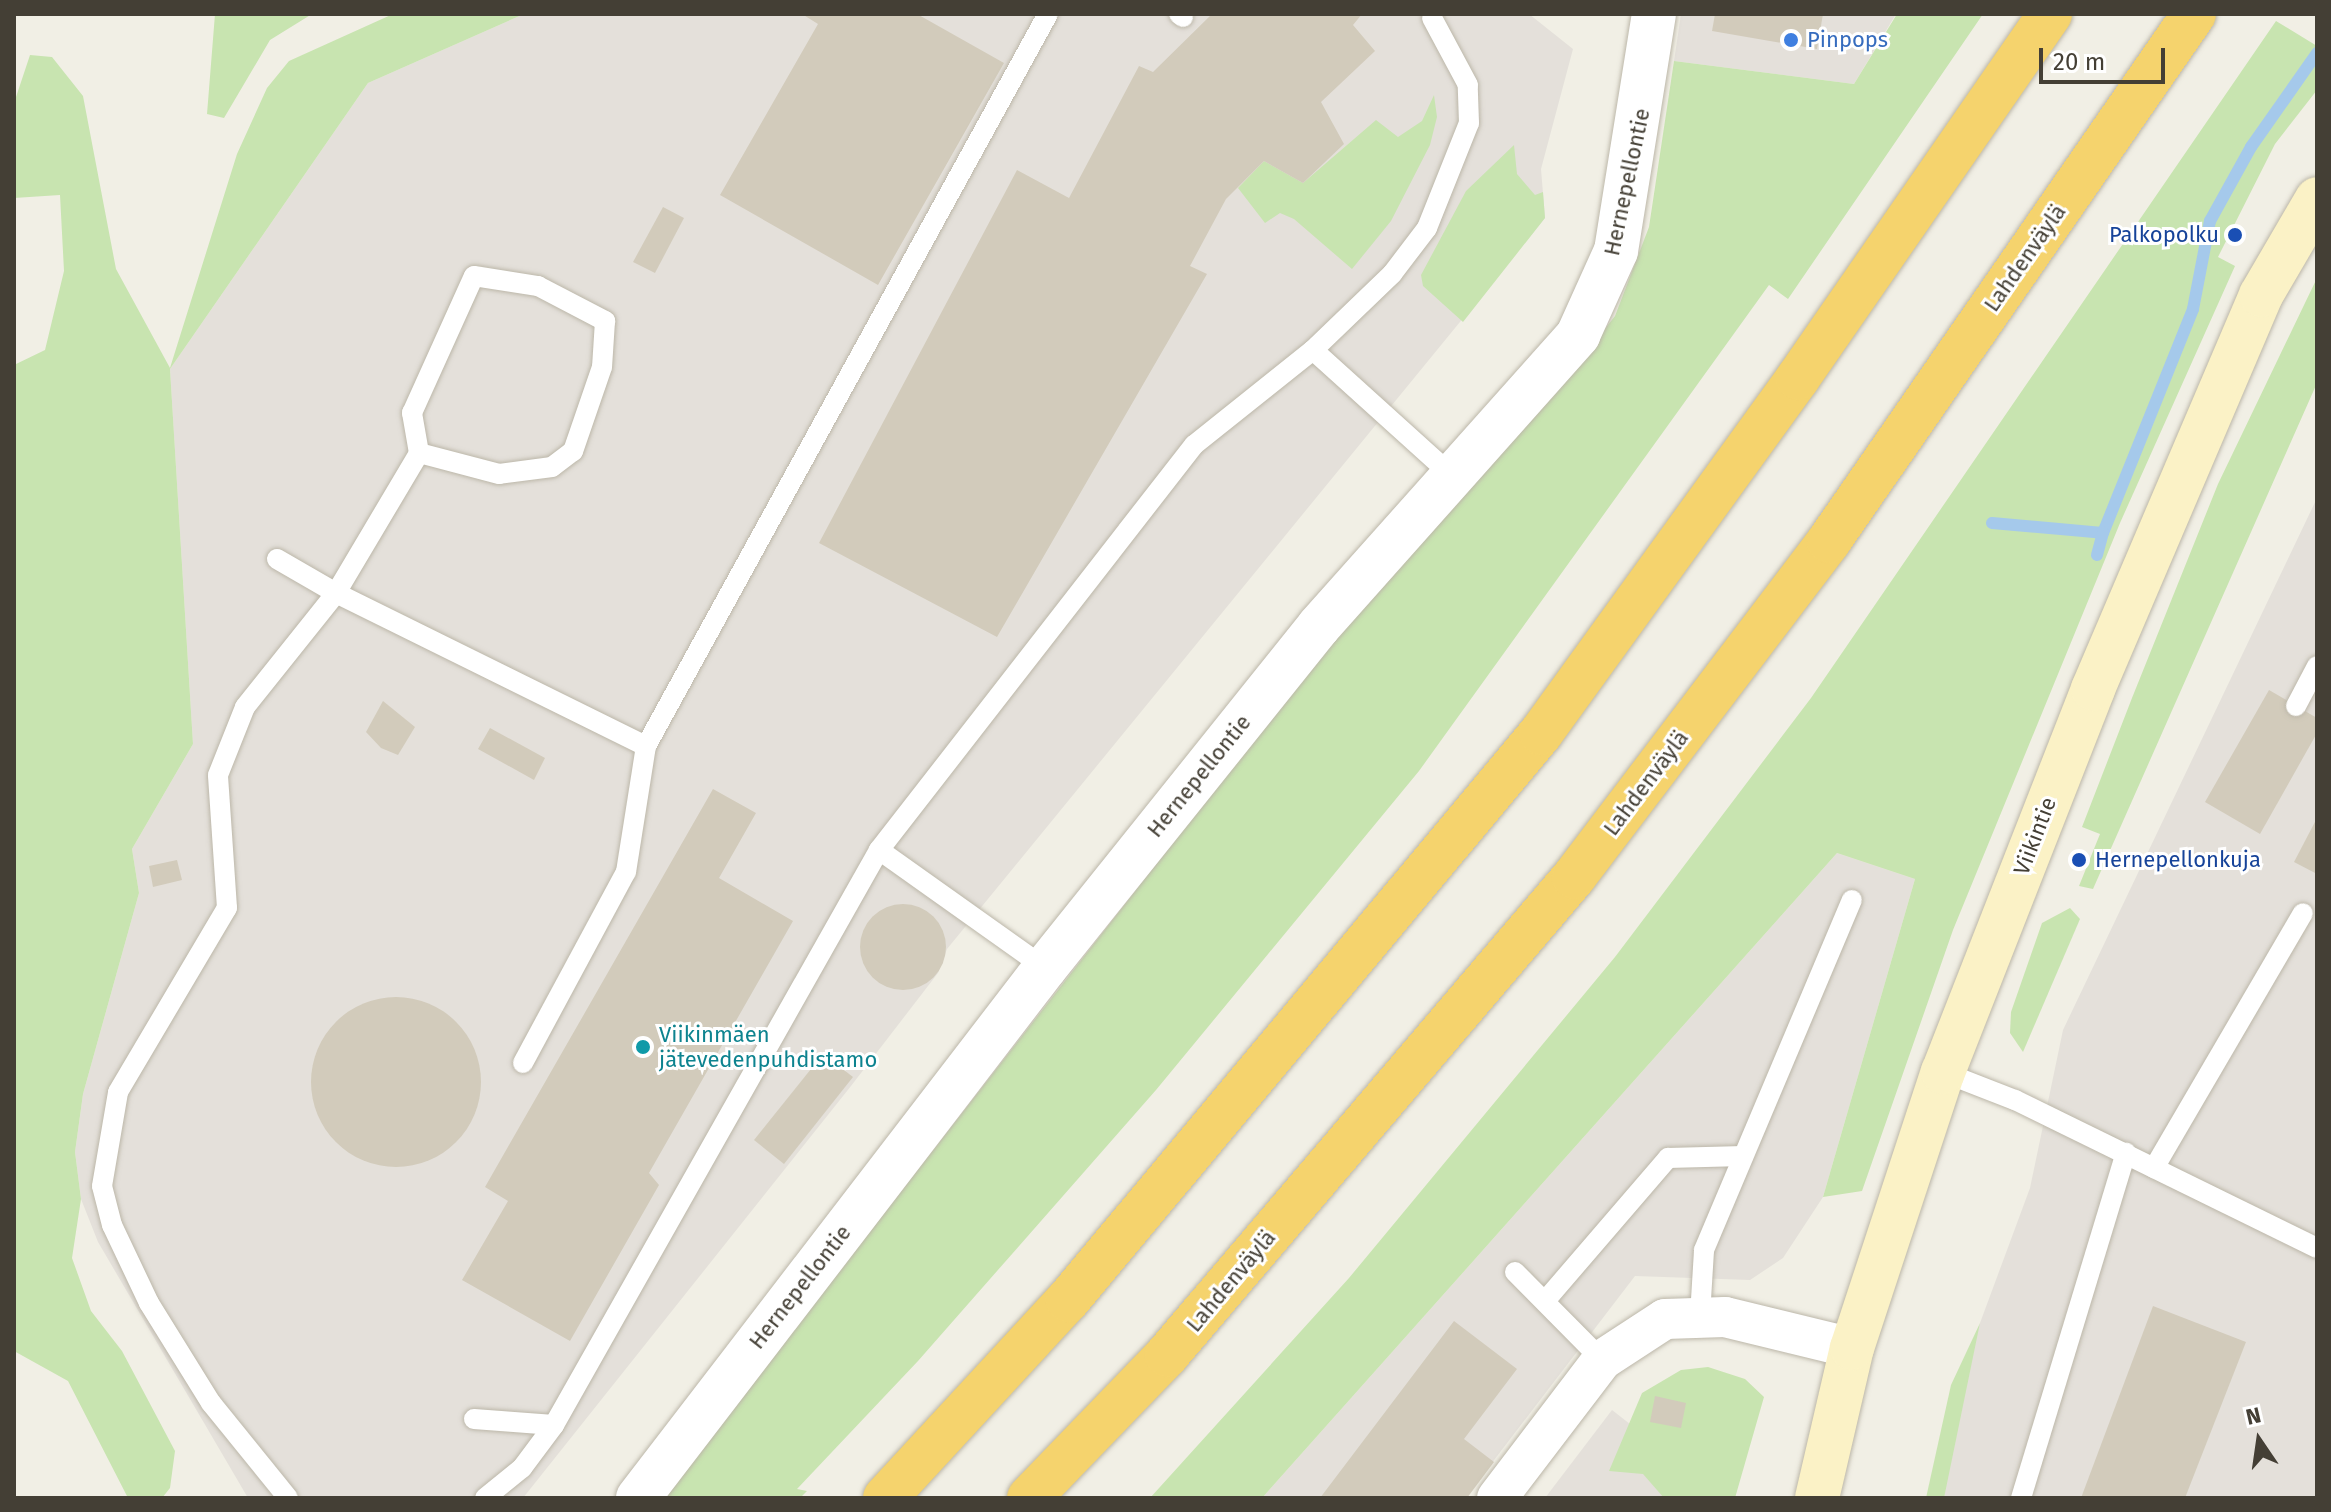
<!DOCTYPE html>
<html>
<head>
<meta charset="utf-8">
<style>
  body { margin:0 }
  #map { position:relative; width:2331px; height:1512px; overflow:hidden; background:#f1efe5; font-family:"Fira Sans",sans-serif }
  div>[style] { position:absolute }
  .industrial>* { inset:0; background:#e4e0da }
  .green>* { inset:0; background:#c8e4b0 }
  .stream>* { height:12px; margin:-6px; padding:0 6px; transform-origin:6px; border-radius:6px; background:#a5c9eb }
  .building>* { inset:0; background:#d2cbbb }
  .round { border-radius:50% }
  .roads { filter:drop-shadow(0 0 2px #bcb7a9) drop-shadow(0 0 2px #bcb7a9) }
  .service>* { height:20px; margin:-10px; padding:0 10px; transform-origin:10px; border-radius:10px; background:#fff }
  .minor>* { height:40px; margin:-20px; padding:0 20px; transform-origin:20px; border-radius:20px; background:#fff }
  .tertiary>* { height:44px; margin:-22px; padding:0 22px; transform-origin:22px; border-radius:22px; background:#fff }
  .secondary>* { height:44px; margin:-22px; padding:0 22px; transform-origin:22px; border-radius:22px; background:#fbf2c6 }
  .motorway>* { height:44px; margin:-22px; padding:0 22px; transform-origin:22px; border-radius:22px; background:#f5d36d }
  .dots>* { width:22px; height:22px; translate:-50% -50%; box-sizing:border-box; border:4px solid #fff; border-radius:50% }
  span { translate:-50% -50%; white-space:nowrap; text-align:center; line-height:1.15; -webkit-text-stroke:6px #fff; paint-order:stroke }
  .shop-label { font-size:22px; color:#366cbe }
  .left { translate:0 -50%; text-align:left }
  .street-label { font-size:22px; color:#443f35 }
  .transit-label { font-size:22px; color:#164399 }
  .right { translate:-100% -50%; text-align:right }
  .culture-label { font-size:22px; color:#0d838f }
  .frame { position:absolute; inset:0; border:16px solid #443f35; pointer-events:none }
  .north { position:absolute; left:2219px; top:1400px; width:80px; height:80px; -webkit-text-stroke:6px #fff; paint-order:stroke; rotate:347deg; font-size:22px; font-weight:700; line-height:32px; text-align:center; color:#443f35 }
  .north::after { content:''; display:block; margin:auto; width:28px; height:36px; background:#443f35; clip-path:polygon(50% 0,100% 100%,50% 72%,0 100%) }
  .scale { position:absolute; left:2039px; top:48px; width:126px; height:36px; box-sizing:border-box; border:4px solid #443f35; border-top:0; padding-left:10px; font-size:24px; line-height:28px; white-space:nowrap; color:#443f35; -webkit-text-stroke:6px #fff; paint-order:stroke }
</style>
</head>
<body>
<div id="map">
  <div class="industrial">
    <i style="clip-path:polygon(524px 14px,1529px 14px,1573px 49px,1541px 169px,1545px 218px,947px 949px,938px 973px,851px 1086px,523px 1498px,248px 1498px,98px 1242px,81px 1199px,75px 1152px,83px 1094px,139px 893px,132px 849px,193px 744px,170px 369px,368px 83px)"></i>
    <i style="clip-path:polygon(1681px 14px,1896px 14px,1854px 84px,1674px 61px)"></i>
    <i style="clip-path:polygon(2317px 498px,2317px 1498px,1935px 1498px,1980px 1323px,2030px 1188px,2063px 1030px)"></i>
    <i style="clip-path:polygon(1837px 853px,1915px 879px,1823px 1197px,1783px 1258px,1750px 1280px,1635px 1276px,1465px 1498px,1262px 1498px)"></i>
    <i style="clip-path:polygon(1612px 1410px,1712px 1488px,1710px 1498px,1545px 1498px)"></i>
  </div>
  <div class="green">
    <i style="clip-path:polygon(215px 14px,312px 14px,270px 40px,224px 118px,207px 114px)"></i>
    <i style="clip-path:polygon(393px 14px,524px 14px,368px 83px,170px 369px,193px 744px,132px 849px,139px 893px,83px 1094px,75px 1152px,81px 1199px,72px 1258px,91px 1311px,122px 1351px,175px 1451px,170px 1488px,162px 1498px,128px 1498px,68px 1381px,14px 1351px,14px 365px,45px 350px,64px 271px,60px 195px,14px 198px,14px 103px,30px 55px,52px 57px,83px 96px,116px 269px,170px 368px,237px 154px,267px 88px,289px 61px)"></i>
    <i style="clip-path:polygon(1897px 14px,1983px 14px,1788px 299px,1769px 285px,1419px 771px,1156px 1090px,918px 1361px,797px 1489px,807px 1491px,800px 1498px,662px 1498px,1337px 632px,1560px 386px,1615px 316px,1649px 227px,1674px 61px,1854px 84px)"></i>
    <i style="clip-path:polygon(2276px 21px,2317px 46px,2317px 90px,2275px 144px,2218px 257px,2235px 266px,2120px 523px,1953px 930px,1862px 1191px,1823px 1197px,1915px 879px,1837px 853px,1262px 1498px,1150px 1498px,1349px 1278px,1615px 957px,1811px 698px)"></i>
    <i style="clip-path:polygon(1434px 95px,1437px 117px,1430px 145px,1391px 221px,1352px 269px,1294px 219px,1280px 213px,1265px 223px,1238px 188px,1264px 161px,1303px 183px,1376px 120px,1398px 137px,1422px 121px)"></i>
    <i style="clip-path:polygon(1514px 145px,1517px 174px,1535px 195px,1543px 192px,1545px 218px,1463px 322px,1423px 286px,1421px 275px,1466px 191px)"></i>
    <i style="clip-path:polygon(2317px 278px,2317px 383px,2093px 889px,2079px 886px,2100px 834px,2082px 827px,2132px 698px,2218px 484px)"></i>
    <i style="clip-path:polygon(2070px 908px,2080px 919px,2023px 1052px,2010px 1033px,2011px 1012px,2042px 923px)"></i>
    <i style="clip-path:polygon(1980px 1323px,1944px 1498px,1926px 1498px,1951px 1385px)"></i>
    <i style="clip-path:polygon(1708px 1367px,1745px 1379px,1764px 1397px,1735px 1498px,1664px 1498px,1643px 1474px,1609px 1471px,1642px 1393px,1681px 1370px)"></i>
  </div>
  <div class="stream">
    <i style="left:1992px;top:523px;width:111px;rotate:5.1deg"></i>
    <i style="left:2103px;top:533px;width:241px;rotate:-68.1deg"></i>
    <i style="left:2193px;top:309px;width:90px;rotate:-79.1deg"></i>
    <i style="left:2210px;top:221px;width:85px;rotate:-61deg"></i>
    <i style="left:2251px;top:147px;width:115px;rotate:-54.9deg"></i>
    <i style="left:2097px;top:555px;width:23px;rotate:-75deg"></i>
  </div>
  <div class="building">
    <i style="clip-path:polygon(802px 14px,917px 14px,1004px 63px,878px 285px,720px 195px,818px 24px)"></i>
    <i style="clip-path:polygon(1212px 14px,1362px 14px,1353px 25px,1375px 51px,1321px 102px,1344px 144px,1303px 183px,1264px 161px,1226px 199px,1190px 266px,1207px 274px,997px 637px,819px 543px,1017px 170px,1069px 198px,1139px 66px,1153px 72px)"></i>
    <i style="clip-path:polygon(1715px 14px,1823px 14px,1817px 49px,1712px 31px)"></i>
    <i style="clip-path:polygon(663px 207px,684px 218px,655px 273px,633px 262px)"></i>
    <i style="clip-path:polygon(2269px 690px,2317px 718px,2317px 733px,2260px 834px,2205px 802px)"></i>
    <i style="clip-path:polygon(383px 701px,415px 727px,398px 755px,381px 748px,366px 732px)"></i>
    <i style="clip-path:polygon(490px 728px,545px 758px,534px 780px,478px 749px)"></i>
    <i style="clip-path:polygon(713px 789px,756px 813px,719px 878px,793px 921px,649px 1173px,659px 1185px,570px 1341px,462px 1280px,508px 1201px,485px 1187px)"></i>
    <i style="clip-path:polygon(2317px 818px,2317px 874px,2294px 862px)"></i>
    <i style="clip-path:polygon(177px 860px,182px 880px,153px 887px,149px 866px)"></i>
    <i class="round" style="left:860px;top:904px;width:86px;height:86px"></i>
    <i class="round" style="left:311px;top:997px;width:170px;height:170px"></i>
    <i style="clip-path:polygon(823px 1054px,853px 1077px,784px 1164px,754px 1140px)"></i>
    <i style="clip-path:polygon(2153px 1306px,2246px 1342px,2185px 1498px,2081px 1498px)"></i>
    <i style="clip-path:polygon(1454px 1321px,1517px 1369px,1464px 1439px,1494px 1462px,1467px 1498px,1320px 1498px)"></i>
    <i style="clip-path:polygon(1655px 1396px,1686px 1403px,1681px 1428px,1650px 1422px)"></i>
  </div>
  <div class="roads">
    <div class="service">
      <i style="left:1179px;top:14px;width:5px;rotate:37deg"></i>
      <i style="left:1313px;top:350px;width:110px;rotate:-43.9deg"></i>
      <i style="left:1392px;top:274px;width:58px;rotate:-52.7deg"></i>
      <i style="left:1427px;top:228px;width:113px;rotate:-68.2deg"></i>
      <i style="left:1469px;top:123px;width:38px;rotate:-92deg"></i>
      <i style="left:1468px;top:85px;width:76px;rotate:-118.2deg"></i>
      <i style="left:277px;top:559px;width:68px;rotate:30deg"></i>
      <i style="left:336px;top:593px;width:163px;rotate:-59.3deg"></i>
      <i style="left:419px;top:453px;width:41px;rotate:-99.9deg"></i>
      <i style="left:412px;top:413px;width:150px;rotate:-65.7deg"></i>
      <i style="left:474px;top:276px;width:65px;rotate:8.9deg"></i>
      <i style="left:538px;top:286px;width:76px;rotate:27.6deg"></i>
      <i style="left:605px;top:321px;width:46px;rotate:93.7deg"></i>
      <i style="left:602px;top:367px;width:89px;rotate:109deg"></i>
      <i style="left:573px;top:451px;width:26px;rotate:143deg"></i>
      <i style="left:552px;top:467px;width:53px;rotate:172.5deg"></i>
      <i style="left:499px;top:474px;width:83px;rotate:-165.3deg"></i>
      <i style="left:2296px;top:706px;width:45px;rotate:-62.3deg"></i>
      <i style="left:879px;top:850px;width:204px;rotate:35.4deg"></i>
      <i style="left:523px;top:1063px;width:217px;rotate:-61.7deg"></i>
      <i style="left:626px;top:872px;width:128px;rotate:-81deg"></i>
      <i style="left:646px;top:746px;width:835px;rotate:-61.23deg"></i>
      <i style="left:1943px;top:1072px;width:77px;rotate:21.3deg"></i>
      <i style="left:2015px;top:1100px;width:336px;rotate:26.1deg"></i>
      <i style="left:2154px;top:1168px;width:295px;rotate:-59.7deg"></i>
      <i style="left:1515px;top:1272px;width:124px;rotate:45.3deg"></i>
      <i style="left:1545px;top:1301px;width:189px;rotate:-49.3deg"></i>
      <i style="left:1668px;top:1158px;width:75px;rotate:-1.5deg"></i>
      <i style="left:1700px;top:1316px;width:66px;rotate:-86.5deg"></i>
      <i style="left:1704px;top:1250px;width:380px;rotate:-67.1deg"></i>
      <i style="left:474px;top:1419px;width:80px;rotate:4.3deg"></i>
      <i style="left:288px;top:1498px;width:122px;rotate:-129deg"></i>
      <i style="left:211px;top:1403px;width:118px;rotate:-121.8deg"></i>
      <i style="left:149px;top:1303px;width:86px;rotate:-115.4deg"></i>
      <i style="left:112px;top:1225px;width:40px;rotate:-104.4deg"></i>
      <i style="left:102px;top:1186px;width:95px;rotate:-80.3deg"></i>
      <i style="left:118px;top:1092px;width:214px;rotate:-59.4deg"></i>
      <i style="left:227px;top:908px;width:133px;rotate:-93.9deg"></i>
      <i style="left:218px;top:775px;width:73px;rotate:-68.3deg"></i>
      <i style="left:245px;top:707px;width:146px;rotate:-51.4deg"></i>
      <i style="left:336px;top:593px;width:346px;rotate:26.3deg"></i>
      <i style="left:485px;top:1498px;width:48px;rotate:-39deg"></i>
      <i style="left:522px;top:1468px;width:54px;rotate:-53.3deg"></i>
      <i style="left:554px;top:1425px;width:660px;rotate:-60.52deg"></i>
      <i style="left:879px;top:850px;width:513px;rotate:-52.13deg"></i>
      <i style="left:1194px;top:445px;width:152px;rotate:-38.6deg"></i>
      <i style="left:1313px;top:350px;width:185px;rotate:42.1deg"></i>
      <i style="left:2021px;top:1498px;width:361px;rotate:-73.1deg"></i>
    </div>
    <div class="minor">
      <i style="left:1497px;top:1498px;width:173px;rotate:-52.7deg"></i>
      <i style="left:1602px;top:1360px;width:75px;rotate:-33.1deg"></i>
      <i style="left:1665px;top:1319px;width:60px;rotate:-1.9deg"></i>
      <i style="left:1725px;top:1317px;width:131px;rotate:13.7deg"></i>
    </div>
    <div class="tertiary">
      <i style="left:638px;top:1498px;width:668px;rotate:-52.48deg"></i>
      <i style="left:1045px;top:968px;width:438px;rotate:-51.3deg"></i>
      <i style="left:1319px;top:626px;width:390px;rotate:-48.3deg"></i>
      <i style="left:1578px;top:335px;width:92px;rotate:-65.7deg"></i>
      <i style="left:1616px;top:251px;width:240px;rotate:-80.9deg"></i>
    </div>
    <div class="secondary">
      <i style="left:1817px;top:1498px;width:154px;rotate:-76.9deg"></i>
      <i style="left:1852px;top:1348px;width:291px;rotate:-71.8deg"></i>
      <i style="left:1943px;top:1072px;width:411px;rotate:-68.6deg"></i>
      <i style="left:2093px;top:689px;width:428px;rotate:-66.9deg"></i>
      <i style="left:2261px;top:295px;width:111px;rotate:-59.7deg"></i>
    </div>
    <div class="motorway">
      <i style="left:885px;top:1498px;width:270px;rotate:-47.3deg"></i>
      <i style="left:1068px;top:1300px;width:738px;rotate:-50.16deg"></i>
      <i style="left:1541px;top:733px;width:438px;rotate:-54.1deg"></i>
      <i style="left:1798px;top:378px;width:443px;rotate:-55.3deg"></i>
      <i style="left:1029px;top:1498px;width:199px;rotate:-46deg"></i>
      <i style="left:1167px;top:1355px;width:628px;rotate:-49.59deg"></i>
      <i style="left:1574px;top:877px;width:422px;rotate:-52.8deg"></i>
      <i style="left:1829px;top:541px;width:641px;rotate:-55.29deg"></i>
    </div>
  </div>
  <div class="dots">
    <i style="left:1791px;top:40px;background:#3f7fe0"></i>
    <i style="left:2235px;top:235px;background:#1a4fb4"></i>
    <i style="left:2079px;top:860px;background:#1a4fb4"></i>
    <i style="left:643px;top:1047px;background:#0f9aa8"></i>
  </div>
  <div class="shop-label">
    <span class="left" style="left:1807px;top:40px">Pinpops</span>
  </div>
  <div class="street-label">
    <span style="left:1627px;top:182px;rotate:-78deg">Hernepellontie</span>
    <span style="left:2025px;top:258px;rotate:-55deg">Lahdenväylä</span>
    <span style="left:1199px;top:776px;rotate:-51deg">Hernepellontie</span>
    <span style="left:1646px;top:783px;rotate:-53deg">Lahdenväylä</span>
    <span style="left:2035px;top:836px;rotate:-69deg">Viikintie</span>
    <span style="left:1231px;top:1281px;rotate:-50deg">Lahdenväylä</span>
    <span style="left:800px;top:1287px;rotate:-52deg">Hernepellontie</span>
  </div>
  <div class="transit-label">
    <span class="right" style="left:2219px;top:235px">Palkopolku</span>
    <span class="left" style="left:2095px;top:860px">Hernepellonkuja</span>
  </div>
  <div class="culture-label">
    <span class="left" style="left:659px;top:1047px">Viikinmäen<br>jätevedenpuhdistamo</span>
  </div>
  <div class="frame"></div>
  <div class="north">N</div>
  <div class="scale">20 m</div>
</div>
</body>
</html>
